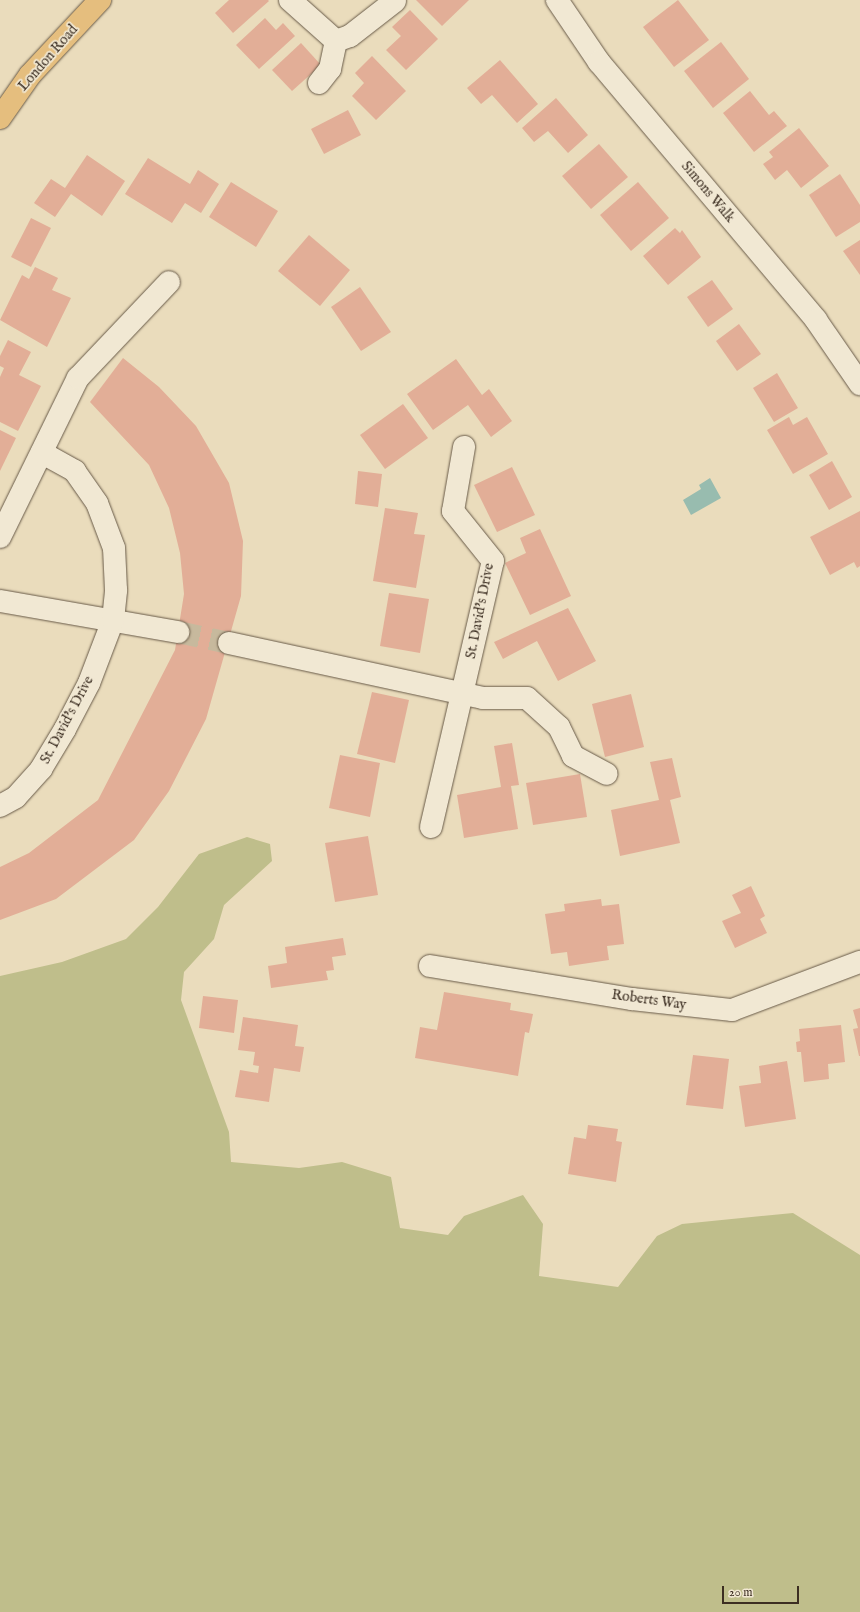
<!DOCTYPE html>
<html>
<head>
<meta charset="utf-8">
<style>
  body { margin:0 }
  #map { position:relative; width:860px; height:1612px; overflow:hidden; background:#eadcbc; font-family:"IM FELL English",serif }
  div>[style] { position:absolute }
  .green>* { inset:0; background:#bfbe8b }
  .water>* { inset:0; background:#98bcaf }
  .building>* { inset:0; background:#e2ae97 }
  .minor-tunnel>* { height:22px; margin-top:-11px; transform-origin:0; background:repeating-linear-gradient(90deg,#c7b99d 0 22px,transparent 0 33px) }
  .roads { filter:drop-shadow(0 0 1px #685a48) drop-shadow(0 0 1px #685a48) }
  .minor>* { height:22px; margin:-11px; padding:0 11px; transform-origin:11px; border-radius:11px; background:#f1e8d3 }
  .major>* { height:22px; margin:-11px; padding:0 11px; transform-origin:11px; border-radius:11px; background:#e5be7e }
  span { translate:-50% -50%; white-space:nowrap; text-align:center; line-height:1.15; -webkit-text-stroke:3.5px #f1e8d3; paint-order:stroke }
  .street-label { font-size:14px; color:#3c2e22 }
  .scale { position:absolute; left:722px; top:1586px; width:77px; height:18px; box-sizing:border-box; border:2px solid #3c2e22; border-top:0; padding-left:5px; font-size:12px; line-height:14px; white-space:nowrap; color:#3c2e22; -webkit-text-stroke:3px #f1e8d3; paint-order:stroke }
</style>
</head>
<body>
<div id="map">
  <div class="green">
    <i style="clip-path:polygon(247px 837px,270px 844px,272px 861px,224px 905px,214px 939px,184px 972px,181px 1000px,229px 1132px,231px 1162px,299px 1168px,342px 1162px,391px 1177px,400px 1228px,448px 1235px,464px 1216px,523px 1195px,543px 1224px,539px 1276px,618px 1287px,657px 1236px,682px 1224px,793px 1213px,860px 1255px,860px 1612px,0 1612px,0 976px,62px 962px,126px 939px,158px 907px,199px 854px)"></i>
  </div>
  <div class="water">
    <i style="clip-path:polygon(710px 478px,721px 498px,691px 515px,683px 500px,701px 489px,699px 485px)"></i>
  </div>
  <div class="building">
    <i style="clip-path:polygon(229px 0,268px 0,269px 1px,233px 33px,215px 13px)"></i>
    <i style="clip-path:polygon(416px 0,469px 0,442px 26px)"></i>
    <i style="clip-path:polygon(678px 0,709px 40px,674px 67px,643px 27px)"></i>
    <i style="clip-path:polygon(410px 10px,438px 39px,406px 70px,386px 50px,401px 36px,392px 27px)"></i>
    <i style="clip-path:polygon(265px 18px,276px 30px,283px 23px,295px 36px,259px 69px,236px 45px)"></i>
    <i style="clip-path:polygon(721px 42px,749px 79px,713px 108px,684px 71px)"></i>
    <i style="clip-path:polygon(301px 43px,321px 65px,292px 91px,272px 70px)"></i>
    <i style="clip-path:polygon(372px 56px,406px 91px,376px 120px,352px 96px,364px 83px,355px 73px)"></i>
    <i style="clip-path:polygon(500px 60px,538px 104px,517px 123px,492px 95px,481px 104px,467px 88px)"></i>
    <i style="clip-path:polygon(750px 91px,769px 115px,774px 111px,787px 126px,754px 152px,723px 113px)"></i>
    <i style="clip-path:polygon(556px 98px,588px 135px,568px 153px,548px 131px,534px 142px,522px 128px)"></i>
    <i style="clip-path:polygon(348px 110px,361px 135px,324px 154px,311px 129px)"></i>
    <i style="clip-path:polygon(799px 128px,829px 166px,801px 188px,787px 170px,775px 180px,763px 164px,773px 157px,769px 152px)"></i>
    <i style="clip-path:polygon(599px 144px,628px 177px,591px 209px,562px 176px)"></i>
    <i style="clip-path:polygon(87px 155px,125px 181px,102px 216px,71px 194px,55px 217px,34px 203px,51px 179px,65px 188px)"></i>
    <i style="clip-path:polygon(148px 158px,190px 184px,198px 170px,219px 184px,201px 213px,185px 203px,172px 223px,125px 194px)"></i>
    <i style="clip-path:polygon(840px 174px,860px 205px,860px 222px,836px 237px,809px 195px)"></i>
    <i style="clip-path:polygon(231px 182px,278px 211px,256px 247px,209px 217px)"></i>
    <i style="clip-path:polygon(638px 182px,669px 218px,631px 251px,600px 215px)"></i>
    <i style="clip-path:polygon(31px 218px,51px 228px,31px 267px,11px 257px)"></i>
    <i style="clip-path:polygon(675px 228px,680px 233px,682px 230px,701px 257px,668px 285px,643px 256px)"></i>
    <i style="clip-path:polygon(309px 235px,350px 270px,320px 306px,278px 271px)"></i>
    <i style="clip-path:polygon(860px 240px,860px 275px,843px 251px)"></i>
    <i style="clip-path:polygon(35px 267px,58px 278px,52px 290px,71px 298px,47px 347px,0 320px,22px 275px,29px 279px)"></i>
    <i style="clip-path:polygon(712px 280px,733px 309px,708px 327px,687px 297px)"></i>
    <i style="clip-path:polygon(360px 287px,391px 332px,361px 351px,331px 307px)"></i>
    <i style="clip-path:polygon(739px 324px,761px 354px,737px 371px,716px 341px)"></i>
    <i style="clip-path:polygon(8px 340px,31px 352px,19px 375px,41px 386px,18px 431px,0 422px,0 377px,4px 368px,0 366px,0 356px)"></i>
    <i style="clip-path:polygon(123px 358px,159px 387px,196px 426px,229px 483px,243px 541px,241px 596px,206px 719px,169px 791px,134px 840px,56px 899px,0 920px,0 867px,29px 853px,98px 800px,175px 650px,184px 594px,180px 553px,169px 508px,149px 465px,90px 402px)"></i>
    <i style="clip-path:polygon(456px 359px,482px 395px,489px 389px,512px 421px,491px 437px,468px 405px,433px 430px,407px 394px)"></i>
    <i style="clip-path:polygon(777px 373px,798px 408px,774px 422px,753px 388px)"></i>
    <i style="clip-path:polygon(403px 404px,428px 438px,385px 469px,360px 435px)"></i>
    <i style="clip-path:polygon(789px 417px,793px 425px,807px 417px,828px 454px,793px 474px,767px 430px)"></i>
    <i style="clip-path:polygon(0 430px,16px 438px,0 471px)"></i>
    <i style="clip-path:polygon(832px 461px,852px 497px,829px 510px,809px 475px)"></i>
    <i style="clip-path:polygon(512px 467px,535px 515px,497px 532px,474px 485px)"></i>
    <i style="clip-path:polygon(358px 471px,382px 474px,378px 507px,355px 504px)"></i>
    <i style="clip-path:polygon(385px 508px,418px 513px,414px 534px,425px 535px,416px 588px,373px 581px)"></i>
    <i style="clip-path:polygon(860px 511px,860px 566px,857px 568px,854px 562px,830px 575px,810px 537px)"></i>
    <i style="clip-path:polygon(540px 529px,571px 596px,530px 615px,505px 563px,526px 553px,520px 538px)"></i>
    <i style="clip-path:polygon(389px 593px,429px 599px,420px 653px,380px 646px)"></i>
    <i style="clip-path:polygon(568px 608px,596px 661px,558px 681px,537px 641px,503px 659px,494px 642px)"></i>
    <i style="clip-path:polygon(372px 692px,409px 700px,395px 763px,357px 754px)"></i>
    <i style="clip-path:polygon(631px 694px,644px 747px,605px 757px,592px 704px)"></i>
    <i style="clip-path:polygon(512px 743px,519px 785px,511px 786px,518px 829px,464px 838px,457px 795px,501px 787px,494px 746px)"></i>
    <i style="clip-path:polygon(340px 755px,380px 763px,370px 817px,329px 808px)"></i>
    <i style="clip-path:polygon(672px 758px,681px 797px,670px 800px,680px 843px,620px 856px,611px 810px,659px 800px,650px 762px)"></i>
    <i style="clip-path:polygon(580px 774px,587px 817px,533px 825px,526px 783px)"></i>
    <i style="clip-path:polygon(368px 836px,378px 895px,335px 902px,325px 843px)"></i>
    <i style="clip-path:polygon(751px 886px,765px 916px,760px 919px,767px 933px,735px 948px,722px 921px,741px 913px,732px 895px)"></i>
    <i style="clip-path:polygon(601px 899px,602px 906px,619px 904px,624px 944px,607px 946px,609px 960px,569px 966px,567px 952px,551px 954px,545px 914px,565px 911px,564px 904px)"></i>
    <i style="clip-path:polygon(343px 938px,346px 955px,332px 957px,334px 970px,326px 971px,328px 980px,271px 988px,268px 966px,287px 963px,285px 947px)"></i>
    <i style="clip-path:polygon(444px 992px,511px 1003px,510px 1010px,533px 1014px,529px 1033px,525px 1032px,518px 1076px,415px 1058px,420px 1027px,437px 1030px)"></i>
    <i style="clip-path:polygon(203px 996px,238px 1000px,234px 1033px,199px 1028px)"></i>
    <i style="clip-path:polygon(860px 1008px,860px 1056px,859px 1056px,853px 1029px,858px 1028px,853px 1010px)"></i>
    <i style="clip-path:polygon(243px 1017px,298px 1025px,295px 1046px,304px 1047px,300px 1072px,274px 1068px,269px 1102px,235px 1097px,240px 1070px,258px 1073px,259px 1066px,253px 1065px,255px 1052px,238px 1050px)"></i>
    <i style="clip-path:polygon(841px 1025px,845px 1062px,828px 1064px,829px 1079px,804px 1082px,801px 1052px,797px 1052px,796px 1042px,800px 1041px,799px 1029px)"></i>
    <i style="clip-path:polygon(693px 1055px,729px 1059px,723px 1109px,686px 1105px)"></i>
    <i style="clip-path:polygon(787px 1061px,796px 1119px,745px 1127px,739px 1086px,761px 1083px,759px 1066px)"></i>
    <i style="clip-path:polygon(588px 1125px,618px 1129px,616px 1141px,622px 1142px,616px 1182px,568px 1174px,574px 1137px,586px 1139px)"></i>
  </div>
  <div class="minor-tunnel">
    <i style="left:178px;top:632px;width:52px;rotate:12.2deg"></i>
  </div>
  <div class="roads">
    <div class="minor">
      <i style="left:290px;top:0;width:62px;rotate:41.7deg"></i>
      <i style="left:336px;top:41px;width:15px;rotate:-20deg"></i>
      <i style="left:350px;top:36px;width:57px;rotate:-37.9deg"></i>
      <i style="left:557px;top:0;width:75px;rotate:55.9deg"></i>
      <i style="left:599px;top:62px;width:337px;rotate:49.9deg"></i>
      <i style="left:816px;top:320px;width:78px;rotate:55.5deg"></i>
      <i style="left:319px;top:83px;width:18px;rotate:-52deg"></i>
      <i style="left:330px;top:69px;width:29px;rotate:-78deg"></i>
      <i style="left:0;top:537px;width:177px;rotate:-63.9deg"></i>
      <i style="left:78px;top:378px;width:132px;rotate:-46.5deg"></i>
      <i style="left:0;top:601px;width:181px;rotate:9.9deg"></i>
      <i style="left:229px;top:643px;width:260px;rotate:12.2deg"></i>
      <i style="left:483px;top:698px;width:44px"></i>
      <i style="left:527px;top:698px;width:43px;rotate:42.2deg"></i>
      <i style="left:559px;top:727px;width:32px;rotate:64deg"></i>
      <i style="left:573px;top:756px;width:38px;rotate:28deg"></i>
      <i style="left:0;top:806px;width:18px;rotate:-29deg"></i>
      <i style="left:16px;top:797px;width:38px;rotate:-48deg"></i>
      <i style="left:41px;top:769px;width:47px;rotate:-59deg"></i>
      <i style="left:65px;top:729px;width:52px;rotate:-62.4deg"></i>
      <i style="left:89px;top:683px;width:67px;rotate:-69.1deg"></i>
      <i style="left:113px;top:620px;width:30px;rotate:-84deg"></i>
      <i style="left:116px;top:590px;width:42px;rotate:-92.7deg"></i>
      <i style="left:114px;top:548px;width:48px;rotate:-110.7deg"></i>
      <i style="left:97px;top:503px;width:39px;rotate:-125deg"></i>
      <i style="left:75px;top:471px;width:38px;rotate:-151deg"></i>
      <i style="left:431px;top:827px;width:273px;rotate:-76.9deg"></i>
      <i style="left:493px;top:561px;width:64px;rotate:-128.7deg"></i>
      <i style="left:453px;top:511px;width:65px;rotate:-80.2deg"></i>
      <i style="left:430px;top:966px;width:205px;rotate:9.3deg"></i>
      <i style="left:632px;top:999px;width:101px;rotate:6.3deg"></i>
      <i style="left:732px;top:1010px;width:137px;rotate:-20.6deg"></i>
    </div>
    <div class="major">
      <i style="left:0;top:118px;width:52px;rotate:-55.1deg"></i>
      <i style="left:30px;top:75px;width:103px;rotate:-47deg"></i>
    </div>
  </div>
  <div class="street-label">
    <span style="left:48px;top:58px;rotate:-49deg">London Road</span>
    <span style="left:708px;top:192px;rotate:50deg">Simons Walk</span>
    <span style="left:480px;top:611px;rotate:-79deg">St. David's Drive</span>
    <span style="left:67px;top:720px;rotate:-62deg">St. David's Drive</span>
    <span style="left:649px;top:1000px;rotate:8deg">Roberts Way</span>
  </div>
  <div class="scale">20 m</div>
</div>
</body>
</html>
